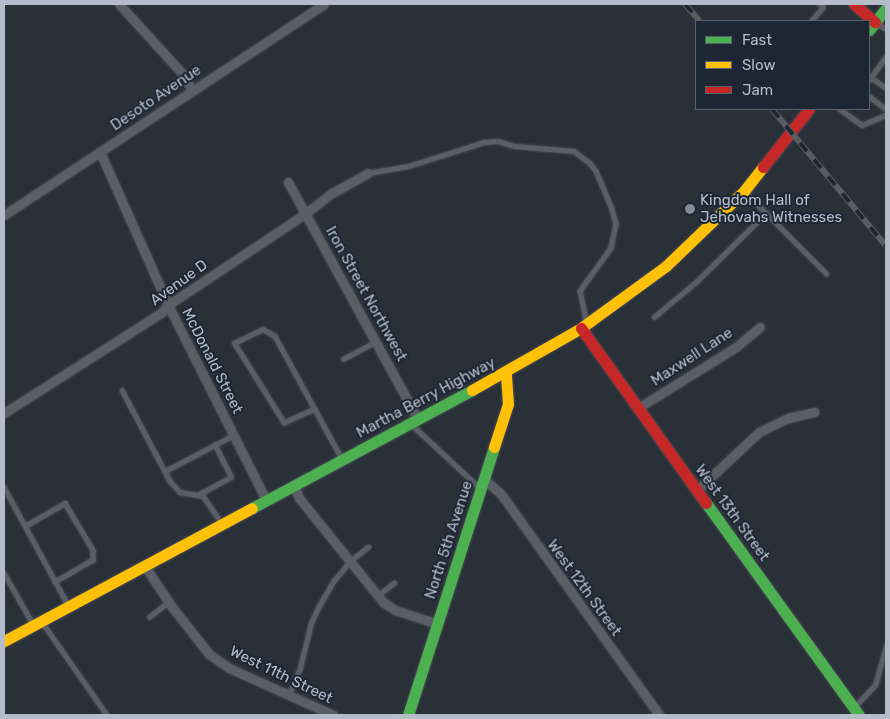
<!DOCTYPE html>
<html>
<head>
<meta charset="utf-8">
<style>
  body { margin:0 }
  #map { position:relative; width:890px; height:719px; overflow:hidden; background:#2a3038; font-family:Rubik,sans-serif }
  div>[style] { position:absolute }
  .roads { filter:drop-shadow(0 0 1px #484c53) drop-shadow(0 0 1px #484c53) }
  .lane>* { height:4.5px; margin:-2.25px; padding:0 2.25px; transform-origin:2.25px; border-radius:2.25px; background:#5a5e66 }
  .street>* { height:9px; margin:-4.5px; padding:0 4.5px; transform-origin:4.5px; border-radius:4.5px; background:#5a5e66 }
  .fast>* { height:11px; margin:-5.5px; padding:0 5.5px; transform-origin:5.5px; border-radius:5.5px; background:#4caf50 }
  .slow>* { height:11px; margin:-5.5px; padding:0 5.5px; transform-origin:5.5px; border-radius:5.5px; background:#ffc107 }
  .jam>* { height:11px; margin:-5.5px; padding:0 5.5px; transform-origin:5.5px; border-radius:5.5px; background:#c62828 }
  .rail>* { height:5.5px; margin-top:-2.75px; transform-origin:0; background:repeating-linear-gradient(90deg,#1d2633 0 11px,#595d64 0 22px); box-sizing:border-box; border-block:1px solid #595d64 }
  .dots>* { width:14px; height:14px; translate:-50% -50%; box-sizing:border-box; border:2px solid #1d2633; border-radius:50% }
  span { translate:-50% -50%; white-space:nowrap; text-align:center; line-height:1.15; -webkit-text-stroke:4px #1d2633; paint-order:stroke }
  .street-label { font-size:15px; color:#b4bcc9 }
  .poi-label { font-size:15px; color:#b4bcc9 }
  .left { translate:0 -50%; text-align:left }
  .frame { position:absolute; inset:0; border:5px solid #b4bcc9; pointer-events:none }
  .legend { position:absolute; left:695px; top:20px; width:175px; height:90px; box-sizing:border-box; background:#1d2633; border:1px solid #59626f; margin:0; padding:6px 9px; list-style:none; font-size:15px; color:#b4bcc9 }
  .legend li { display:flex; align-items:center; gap:10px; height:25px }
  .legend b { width:25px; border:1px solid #59626f }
</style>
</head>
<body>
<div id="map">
  <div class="roads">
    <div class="lane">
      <i style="left:811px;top:21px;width:18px;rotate:-49deg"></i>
      <i style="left:823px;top:7px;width:5px;rotate:-143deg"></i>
      <i style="left:876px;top:23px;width:12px;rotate:31deg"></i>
      <i style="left:871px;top:77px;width:19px;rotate:36deg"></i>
      <i style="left:869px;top:80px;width:29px;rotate:-54deg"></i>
      <i style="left:869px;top:96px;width:21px;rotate:37deg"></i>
      <i style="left:840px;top:109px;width:27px;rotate:36deg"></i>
      <i style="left:862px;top:125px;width:26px;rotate:-23deg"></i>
      <i style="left:368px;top:173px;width:42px;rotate:-9.7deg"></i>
      <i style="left:409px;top:166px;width:79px;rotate:-17.7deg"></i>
      <i style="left:484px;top:142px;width:14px;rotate:-4deg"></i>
      <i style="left:498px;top:141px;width:17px;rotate:17deg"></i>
      <i style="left:514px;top:146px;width:60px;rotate:4.8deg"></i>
      <i style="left:574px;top:151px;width:20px;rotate:37deg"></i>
      <i style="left:590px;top:163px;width:10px;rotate:53deg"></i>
      <i style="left:596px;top:171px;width:38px;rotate:67deg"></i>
      <i style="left:611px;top:206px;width:19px;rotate:74deg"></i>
      <i style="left:616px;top:224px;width:25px;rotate:102deg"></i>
      <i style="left:611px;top:248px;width:53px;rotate:125.8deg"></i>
      <i style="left:580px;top:291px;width:30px;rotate:78deg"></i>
      <i style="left:745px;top:192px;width:115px;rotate:45deg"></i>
      <i style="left:654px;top:317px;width:55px;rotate:-39.8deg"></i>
      <i style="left:696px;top:282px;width:98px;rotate:-44.6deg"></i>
      <i style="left:343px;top:359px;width:36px;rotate:-28deg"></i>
      <i style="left:122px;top:390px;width:103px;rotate:62.2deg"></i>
      <i style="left:170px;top:481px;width:15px;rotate:48deg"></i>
      <i style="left:180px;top:492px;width:23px;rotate:10deg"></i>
      <i style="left:203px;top:496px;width:32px;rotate:55deg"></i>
      <i style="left:315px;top:409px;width:34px;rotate:156deg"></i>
      <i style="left:284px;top:423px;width:94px;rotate:-122deg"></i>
      <i style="left:234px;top:343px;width:32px;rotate:-26deg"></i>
      <i style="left:263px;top:329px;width:14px;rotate:30deg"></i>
      <i style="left:275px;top:336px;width:140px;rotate:61.4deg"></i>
      <i style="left:411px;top:424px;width:93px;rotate:42.8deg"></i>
      <i style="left:165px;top:471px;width:78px;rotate:-27.6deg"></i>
      <i style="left:4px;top:487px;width:134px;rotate:61.5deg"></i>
      <i style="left:199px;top:494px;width:36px;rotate:-28deg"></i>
      <i style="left:231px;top:477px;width:36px;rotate:-117deg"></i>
      <i style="left:25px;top:526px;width:46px;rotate:-29.9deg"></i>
      <i style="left:65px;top:503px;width:55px;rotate:59.2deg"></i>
      <i style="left:93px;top:550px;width:10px;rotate:90deg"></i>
      <i style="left:93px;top:560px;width:44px;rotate:149.9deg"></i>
      <i style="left:4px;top:573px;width:59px;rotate:60.4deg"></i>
      <i style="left:378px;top:595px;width:20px;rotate:-37deg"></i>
      <i style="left:149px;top:617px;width:24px;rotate:-38deg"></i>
      <i style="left:42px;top:622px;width:113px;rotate:55deg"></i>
      <i style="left:289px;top:694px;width:28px;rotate:-67deg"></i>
      <i style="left:300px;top:668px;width:46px;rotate:-76.3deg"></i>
      <i style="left:311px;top:623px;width:19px;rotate:-65deg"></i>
      <i style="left:319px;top:606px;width:28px;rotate:-60deg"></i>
      <i style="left:333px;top:582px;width:27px;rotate:-51deg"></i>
      <i style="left:350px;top:561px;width:23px;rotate:-38deg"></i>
      <i style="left:854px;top:707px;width:30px;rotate:-46deg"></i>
      <i style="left:875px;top:685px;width:41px;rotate:-74.2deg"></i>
    </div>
    <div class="street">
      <i style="left:119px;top:4px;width:93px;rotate:47.6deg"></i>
      <i style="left:182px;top:73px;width:20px;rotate:60deg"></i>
      <i style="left:100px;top:152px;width:167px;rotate:66deg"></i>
      <i style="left:168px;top:305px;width:218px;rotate:63.3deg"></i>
      <i style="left:288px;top:182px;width:270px;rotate:61.3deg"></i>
      <i style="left:4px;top:215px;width:383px;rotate:-33.4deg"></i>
      <i style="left:638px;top:408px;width:115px;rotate:-31.9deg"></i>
      <i style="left:736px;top:347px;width:31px;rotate:-40deg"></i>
      <i style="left:4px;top:413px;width:186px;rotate:-32.5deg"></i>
      <i style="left:161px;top:313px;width:11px;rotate:-49deg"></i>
      <i style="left:168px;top:305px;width:166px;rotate:-33.7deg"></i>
      <i style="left:306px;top:213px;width:33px;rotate:-38deg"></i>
      <i style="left:332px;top:193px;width:41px;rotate:-29.1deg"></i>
      <i style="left:485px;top:480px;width:21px;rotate:41deg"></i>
      <i style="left:501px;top:494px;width:272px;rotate:54.4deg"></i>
      <i style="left:294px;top:486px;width:13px;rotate:67deg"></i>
      <i style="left:299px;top:498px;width:134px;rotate:51.1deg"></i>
      <i style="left:383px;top:602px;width:14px;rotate:34deg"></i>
      <i style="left:395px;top:610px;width:45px;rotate:18deg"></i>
      <i style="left:697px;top:490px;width:85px;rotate:-43.1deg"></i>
      <i style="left:759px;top:432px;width:32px;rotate:-26deg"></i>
      <i style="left:788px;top:418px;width:27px;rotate:-13deg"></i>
      <i style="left:144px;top:565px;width:50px;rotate:56.3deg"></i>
      <i style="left:172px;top:607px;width:60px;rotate:51.8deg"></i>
      <i style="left:209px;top:654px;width:24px;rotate:35deg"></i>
      <i style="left:229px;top:668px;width:114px;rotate:24.3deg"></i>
    </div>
    <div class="fast">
      <i style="left:869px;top:30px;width:28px;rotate:-52deg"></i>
      <i style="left:706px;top:503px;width:261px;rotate:54.2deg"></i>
      <i style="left:252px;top:508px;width:250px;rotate:-28.2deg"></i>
      <i style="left:408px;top:715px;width:281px;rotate:-72.2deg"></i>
    </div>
    <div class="slow">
      <i style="left:472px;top:390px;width:125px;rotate:-29.6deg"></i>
      <i style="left:581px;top:328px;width:105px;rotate:-36.1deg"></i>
      <i style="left:666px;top:266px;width:108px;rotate:-43.9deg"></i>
      <i style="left:744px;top:191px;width:31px;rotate:-52deg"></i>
      <i style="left:494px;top:447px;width:45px;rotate:-72deg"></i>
      <i style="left:508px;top:404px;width:32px;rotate:-94deg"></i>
      <i style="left:4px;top:641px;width:281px;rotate:-28.2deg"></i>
    </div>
    <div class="jam">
      <i style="left:854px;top:4px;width:28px;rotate:41deg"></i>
      <i style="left:763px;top:167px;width:74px;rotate:-51.6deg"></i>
      <i style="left:581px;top:328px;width:215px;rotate:54.5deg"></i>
    </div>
  </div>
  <div class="rail">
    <i style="left:685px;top:4px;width:23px;rotate:49deg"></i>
    <i style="left:772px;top:109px;width:178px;rotate:50.2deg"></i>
  </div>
  <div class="dots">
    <i style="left:690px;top:209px;background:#848b96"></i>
  </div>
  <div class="street-label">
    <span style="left:156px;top:98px;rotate:-34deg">Desoto Avenue</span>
    <span style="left:179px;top:283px;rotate:-36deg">Avenue D</span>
    <span style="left:366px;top:294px;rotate:61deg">Iron Street Northwest</span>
    <span style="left:692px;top:357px;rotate:-33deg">Maxwell Lane</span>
    <span style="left:212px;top:361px;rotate:63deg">McDonald Street</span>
    <span style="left:426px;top:398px;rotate:-28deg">Martha Berry Highway</span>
    <span style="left:732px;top:513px;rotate:54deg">West 13th Street</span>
    <span style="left:449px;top:540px;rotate:-72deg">North 5th Avenue</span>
    <span style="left:584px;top:588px;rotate:54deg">West 12th Street</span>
    <span style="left:281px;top:675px;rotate:26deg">West 11th Street</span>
  </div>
  <div class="poi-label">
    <span class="left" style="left:700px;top:209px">Kingdom Hall of<br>Jehovahs Witnesses</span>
  </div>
  <div class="frame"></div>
  <ul class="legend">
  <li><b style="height:6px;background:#4caf50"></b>Fast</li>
  <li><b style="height:6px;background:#ffc107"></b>Slow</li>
  <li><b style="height:6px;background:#c62828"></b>Jam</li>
  </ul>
</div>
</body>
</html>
